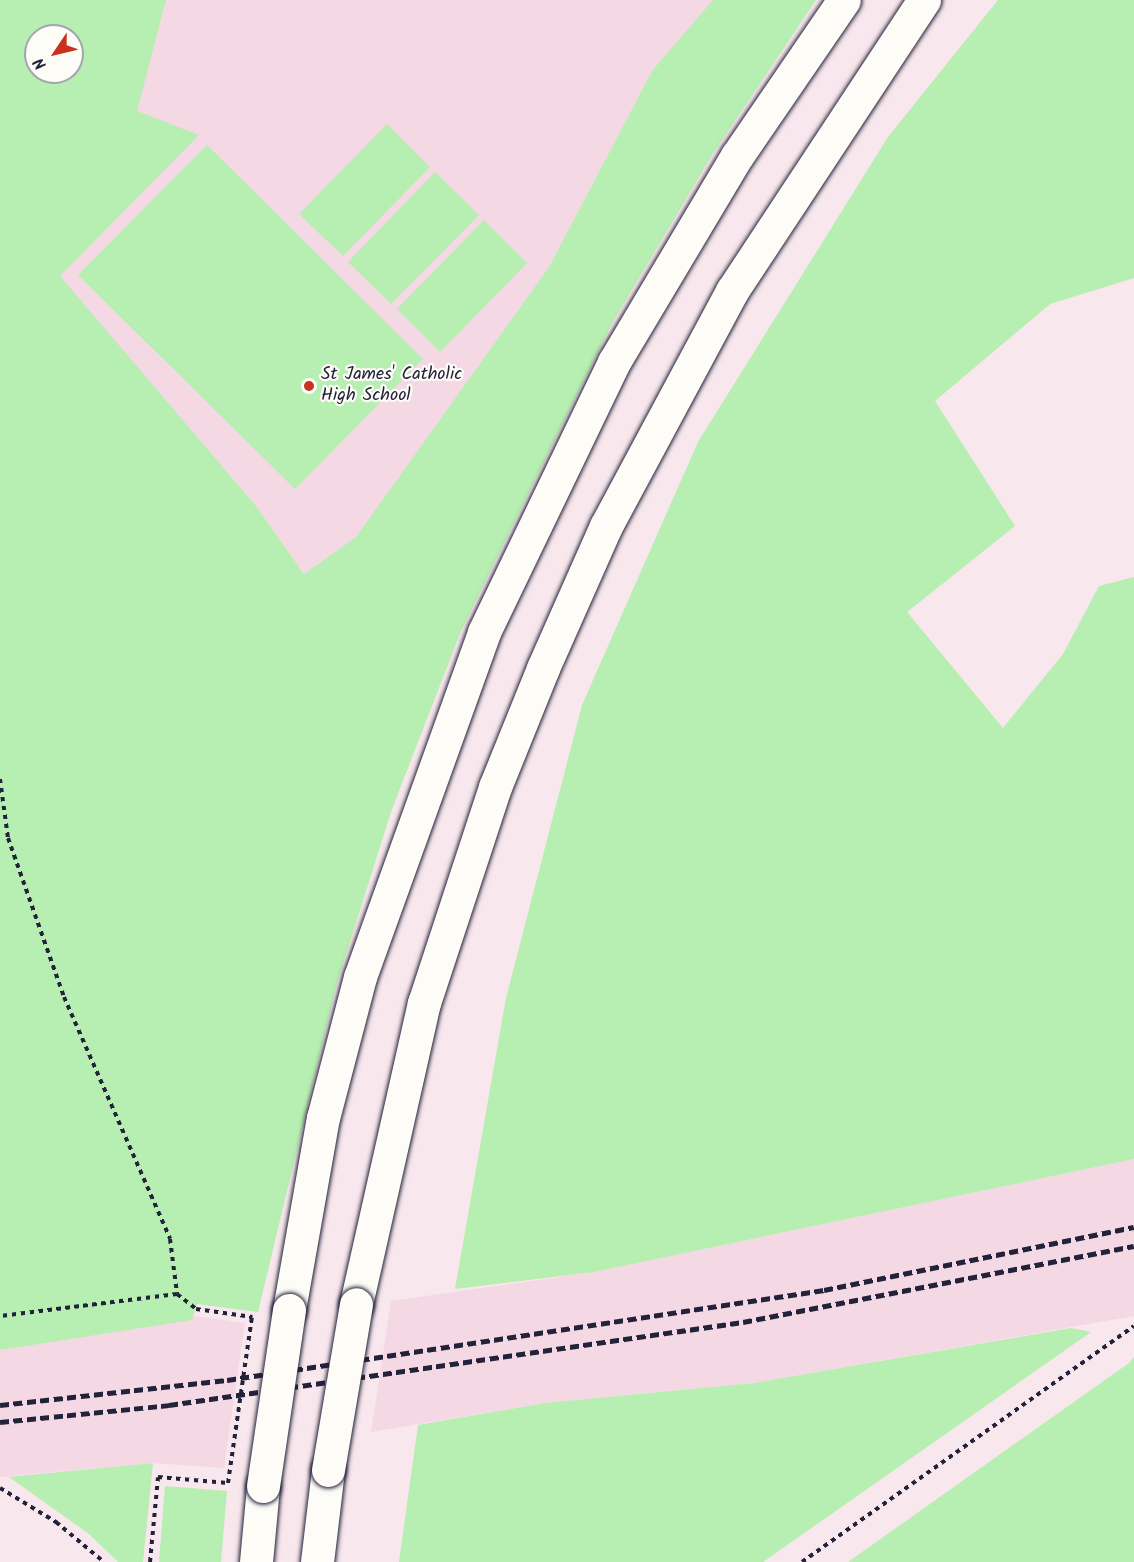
<!DOCTYPE html>
<html>
<head>
<meta charset="utf-8">
<style>
  body { margin:0 }
  #map { position:relative; width:1134px; height:1562px; overflow:hidden; background:#f8e7ec; font-family:Kalam,sans-serif }
  div>[style] { position:absolute }
  .built>* { inset:0; background:#f4d9e4 }
  .green>* { inset:0; background:#b7eeb1 }
  .path>* { height:4px; margin-top:-2px; transform-origin:0; background:repeating-linear-gradient(90deg,#22223b 0 4.5px,transparent 0 9px) }
  .roads { filter:drop-shadow(0 0 2px #22223b) drop-shadow(0 0 2px #22223b) }
  .highway>* { height:33px; margin:-16.5px; padding:0 16.5px; transform-origin:16.5px; border-radius:16.5px; background:#fdfcf7 }
  .rail>* { height:4.5px; margin-top:-2.25px; transform-origin:0; background:repeating-linear-gradient(90deg,#22223b 0 9px,transparent 0 13.5px) }
  .path-bridge>* { height:4px; margin-top:-2px; transform-origin:0; background:repeating-linear-gradient(90deg,#22223b 0 4.5px,transparent 0 9px) }
  .bridges { filter:drop-shadow(0 0 2px #22223b) drop-shadow(0 0 2px #22223b) }
  .highway-bridge>* { height:33px; margin:-16.5px; padding:0 16.5px; transform-origin:16.5px; border-radius:16.5px; background:#fdfcf7 }
  .dots>* { width:16px; height:16px; translate:-50% -50%; box-sizing:border-box; border:3px solid #fdfcf7; border-radius:50% }
  span { translate:-50% -50%; white-space:nowrap; text-align:center; line-height:1.15; -webkit-text-stroke:4.5px #fdfcf7; paint-order:stroke }
  .poi-label { font-size:18px; color:#22223b }
  .left { translate:0 -50%; text-align:left }
  .north { position:absolute; left:24px; top:24px; width:60px; height:60px; box-sizing:border-box; background:#fdfcf7; border:2px solid #a5a5ac; border-radius:50%; rotate:235deg; font-size:16px; font-weight:700; line-height:24px; text-align:center; color:#22223b }
  .north::after { content:''; display:block; margin:auto; width:21px; height:27px; background:#c8321e; clip-path:polygon(50% 0,100% 100%,50% 72%,0 100%) }
</style>
</head>
<body>
<div id="map">
  <div class="built">
    <i style="clip-path:polygon(evenodd,0 0,722px 0,652px 71px,549px 267px,356px 537px,304px 574px,256px 506px,31px 244px,0 0,36px 36px,72px 36px,72px 72px,36px 72px,36px 36px)"></i>
    <i style="clip-path:polygon(1134px 1159px,1134px 1316px,754px 1383px,545px 1403px,371px 1432px,391px 1301px,594px 1272px)"></i>
    <i style="clip-path:polygon(194px 1316px,245px 1323px,224px 1468px,153px 1463px,0 1477px,0 1350px)"></i>
  </div>
  <div class="green">
    <i style="clip-path:polygon(evenodd,0 0,166px 0,137px 111px,199px 135px,60px 276px,256px 506px,304px 574px,356px 537px,549px 267px,652px 71px,713px 0,816px 0,712px 155px,611px 325px,461px 631px,391px 812px,337px 983px,258px 1312px,197px 1304px,192px 1320px,0 1350px,0 0,36px 36px,72px 36px,72px 72px,36px 72px,36px 36px)"></i>
    <i style="clip-path:polygon(998px 0,1134px 0,1134px 278px,1050px 304px,935px 401px,1015px 526px,907px 612px,1003px 728px,1063px 654px,1099px 586px,1134px 577px,1134px 1159px,594px 1272px,455px 1289px,506px 998px,582px 705px,698px 442px,888px 137px)"></i>
    <i style="clip-path:polygon(387px 124px,430px 167px,343px 256px,299px 214px)"></i>
    <i style="clip-path:polygon(207px 145px,423px 359px,295px 489px,78px 275px)"></i>
    <i style="clip-path:polygon(435px 172px,479px 215px,391px 304px,348px 262px)"></i>
    <i style="clip-path:polygon(484px 220px,527px 263px,440px 352px,397px 309px)"></i>
    <i style="clip-path:polygon(1071px 1328px,1091px 1332px,763px 1562px,399px 1562px,418px 1425px,545px 1403px,754px 1383px)"></i>
    <i style="clip-path:polygon(1134px 1357px,1134px 1562px,848px 1562px,1129px 1363px)"></i>
    <i style="clip-path:polygon(153px 1463px,143px 1562px,118px 1562px,89px 1534px,9px 1477px)"></i>
    <i style="clip-path:polygon(165px 1486px,227px 1491px,221px 1562px,159px 1562px)"></i>
  </div>
  <div class="path">
    <i style="left:0;top:779px;width:60px;rotate:82.3deg"></i>
    <i style="left:8px;top:838px;width:169px;rotate:70.6deg"></i>
    <i style="left:64px;top:997px;width:264px;rotate:66.3deg"></i>
    <i style="left:170px;top:1239px;width:55px;rotate:82.7deg"></i>
    <i style="left:177px;top:1294px;width:178px;rotate:172.9deg"></i>
    <i style="left:177px;top:1294px;width:24px;rotate:38deg"></i>
    <i style="left:196px;top:1309px;width:57px;rotate:8.1deg"></i>
    <i style="left:0;top:1488px;width:66px;rotate:31.3deg"></i>
    <i style="left:56px;top:1522px;width:62px;rotate:39.8deg"></i>
    <i style="left:150px;top:1562px;width:85px;rotate:-84.6deg"></i>
    <i style="left:158px;top:1477px;width:70px;rotate:4.9deg"></i>
    <i style="left:802px;top:1562px;width:407px;rotate:-35.4deg"></i>
  </div>
  <div class="roads">
    <div class="highway">
      <i style="left:356px;top:1304px;width:309px;rotate:-77.3deg"></i>
      <i style="left:424px;top:1003px;width:227px;rotate:-71.8deg"></i>
      <i style="left:495px;top:787px;width:128px;rotate:-68deg"></i>
      <i style="left:543px;top:668px;width:155px;rotate:-66.1deg"></i>
      <i style="left:606px;top:526px;width:267px;rotate:-61.8deg"></i>
      <i style="left:732px;top:291px;width:349px;rotate:-56.6deg"></i>
      <i style="left:289px;top:1310px;width:195px;rotate:-80deg"></i>
      <i style="left:323px;top:1118px;width:146px;rotate:-75.3deg"></i>
      <i style="left:360px;top:977px;width:367px;rotate:-70.2deg"></i>
      <i style="left:484px;top:632px;width:300px;rotate:-64.3deg"></i>
      <i style="left:614px;top:362px;width:240px;rotate:-59.2deg"></i>
      <i style="left:737px;top:156px;width:189px;rotate:-55.6deg"></i>
      <i style="left:256px;top:1562px;width:76px;rotate:-84.7deg"></i>
      <i style="left:317px;top:1562px;width:93px;rotate:-83.2deg"></i>
    </div>
  </div>
  <div class="rail">
    <i style="left:0;top:1405px;width:228px;rotate:-6.3deg"></i>
    <i style="left:227px;top:1380px;width:604px;rotate:-8.57deg"></i>
    <i style="left:824px;top:1290px;width:316px;rotate:-11.5deg"></i>
    <i style="left:0;top:1422px;width:170px;rotate:-5.7deg"></i>
    <i style="left:169px;top:1405px;width:580px;rotate:-8.23deg"></i>
    <i style="left:743px;top:1322px;width:398px;rotate:-11deg"></i>
  </div>
  <div class="path-bridge">
    <i style="left:228px;top:1483px;width:168px;rotate:-81.8deg"></i>
  </div>
  <div class="bridges">
    <div class="highway-bridge">
      <i style="left:328px;top:1470px;width:168px;rotate:-80.4deg"></i>
      <i style="left:263px;top:1486px;width:178px;rotate:-81.6deg"></i>
    </div>
  </div>
  <div class="dots">
    <i style="left:309px;top:386px;background:#c8321e"></i>
  </div>
  <div class="poi-label">
    <span class="left" style="left:321px;top:386px">St James' Catholic<br>High School</span>
  </div>
  <div class="north">N</div>
</div>
</body>
</html>
